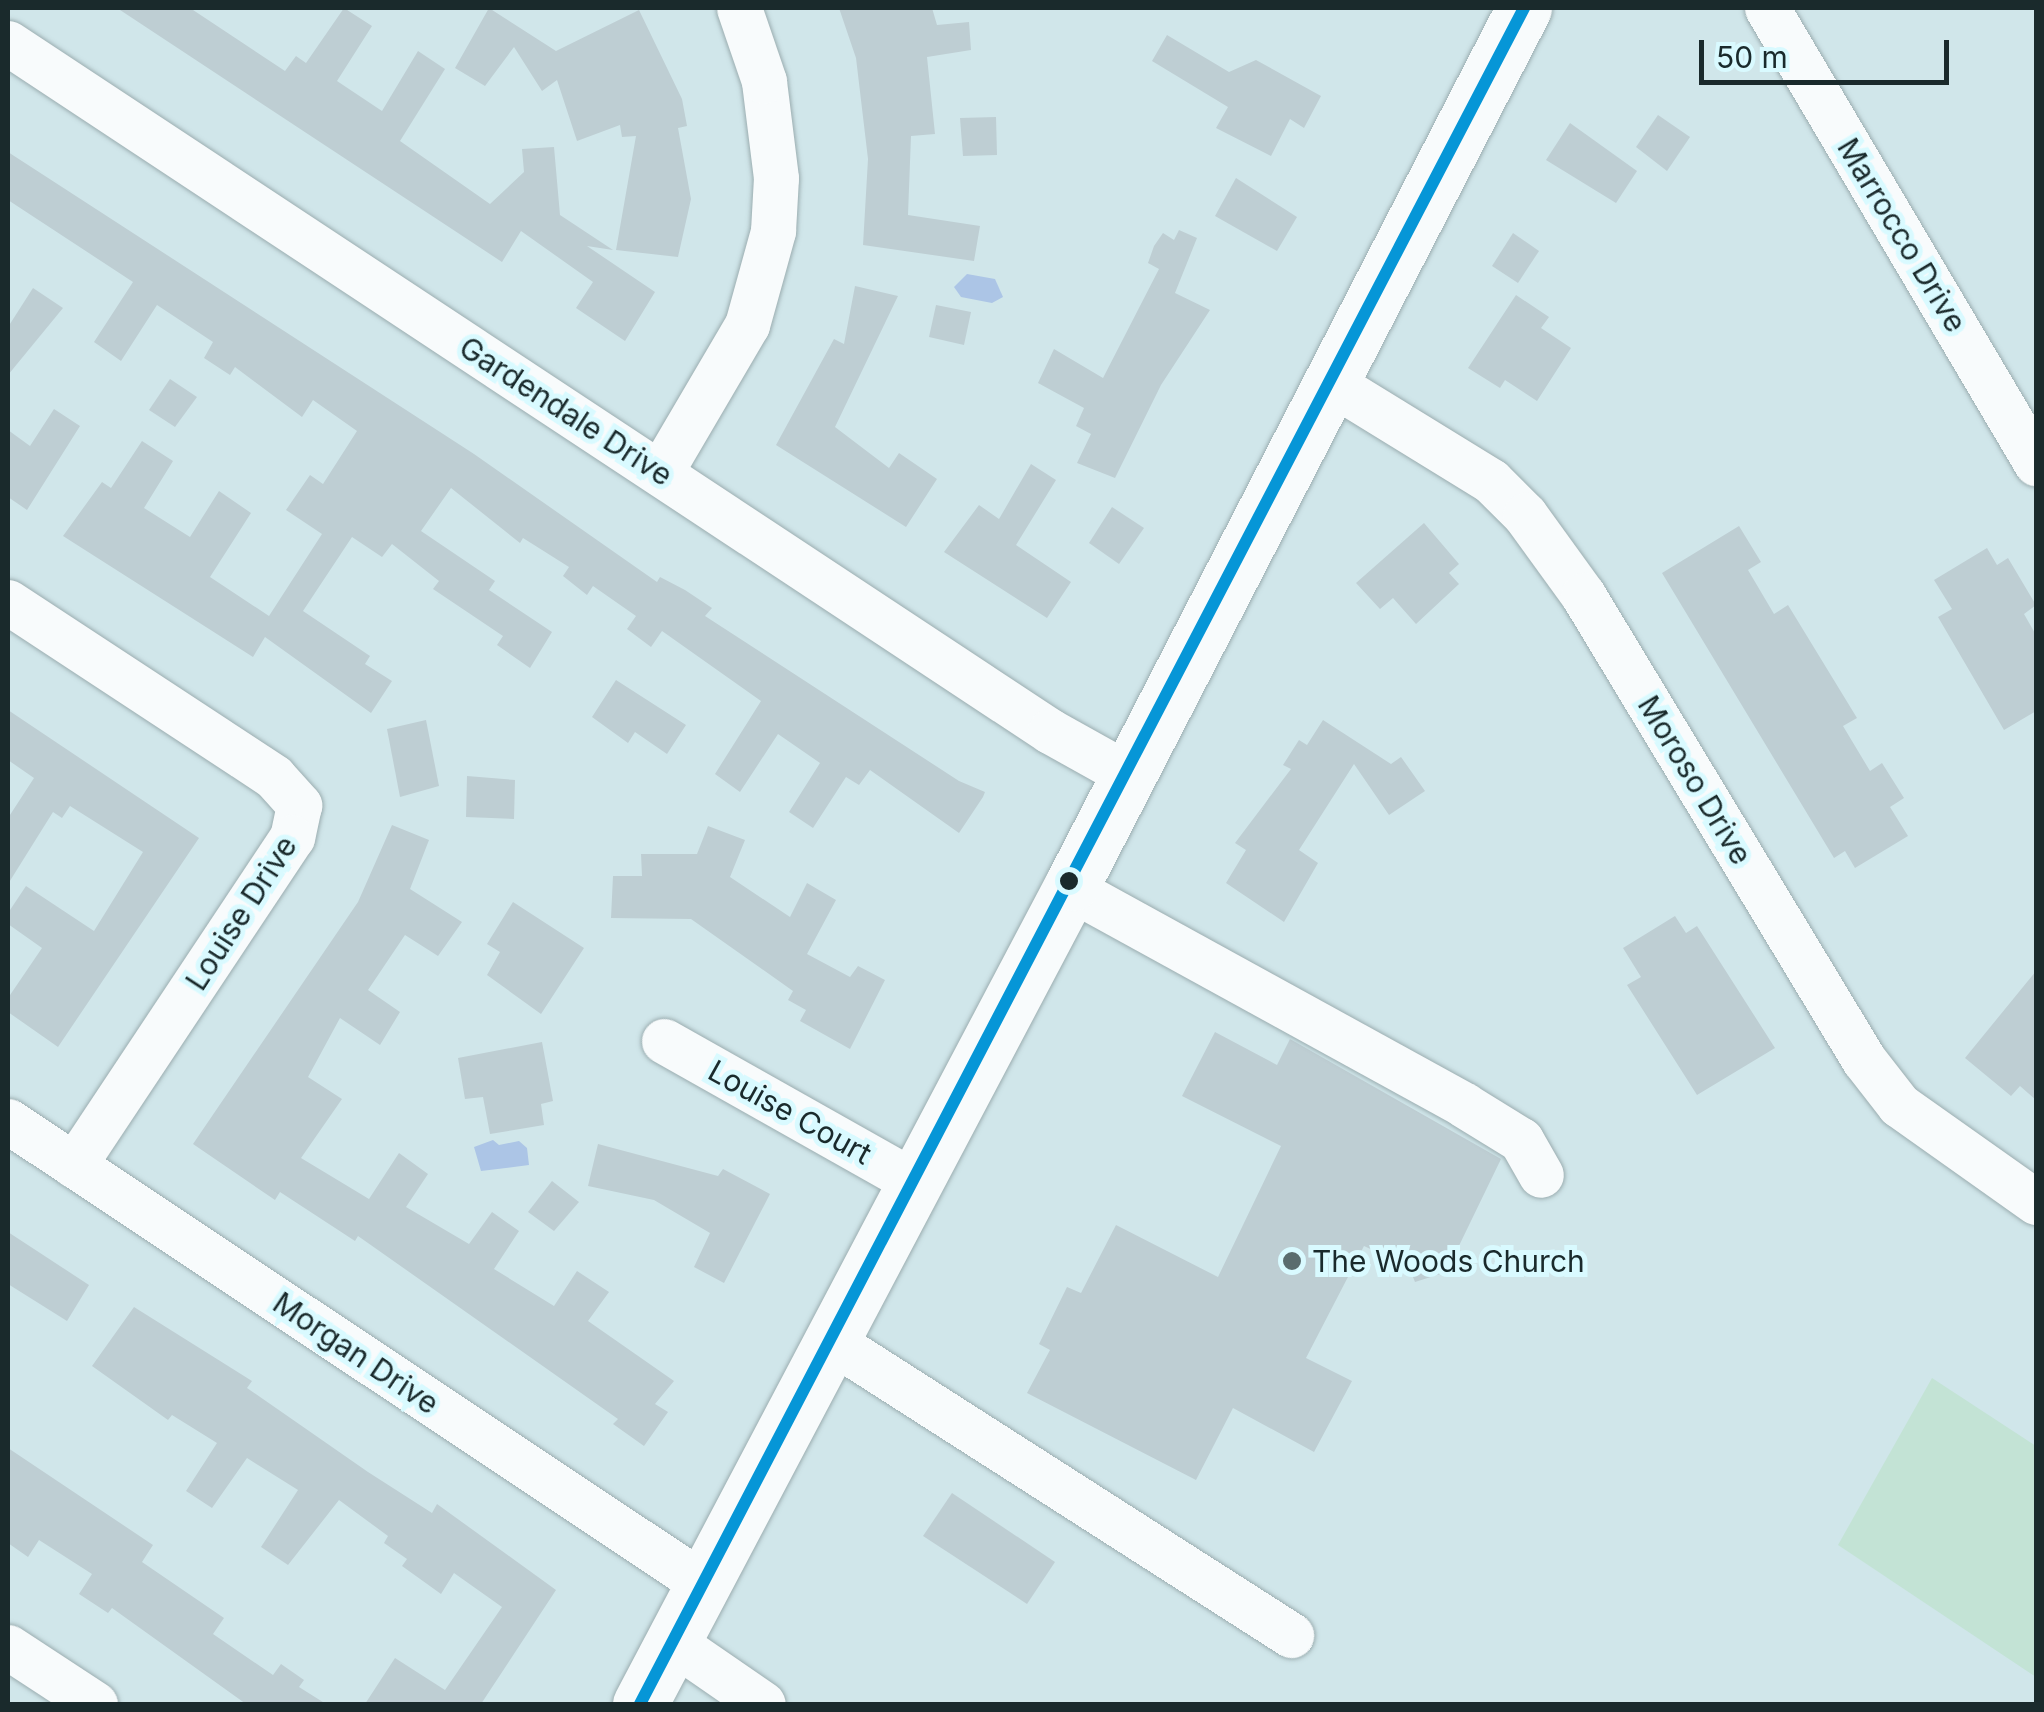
<!DOCTYPE html>
<html>
<head>
<meta charset="utf-8">
<style>
  body { margin:0 }
  #map { position:relative; width:2044px; height:1712px; overflow:hidden; background:#d0e6ea; font-family:Inter,sans-serif }
  div>[style] { position:absolute }
  .green>* { inset:0; background:#c3e3d5 }
  .water>* { inset:0; background:#acc5e6 }
  .building>* { inset:0; background:#beced3 }
  .roads { filter:drop-shadow(0 0 2px #9badb0) drop-shadow(0 0 2px #9badb0) }
  .minor>* { height:45px; margin:-22.5px; padding:0 22.5px; transform-origin:22.5px; border-radius:22.5px; background:#f8fbfc }
  .major>* { height:55px; margin:-27.5px; padding:0 27.5px; transform-origin:27.5px; border-radius:27.5px; background:#f8fbfc }
  .bus-1>* { height:12px; margin:-6px; padding:0 6px; transform-origin:6px; border-radius:6px; background:#0696d7 }
  .dots>* { width:28px; height:28px; translate:-50% -50%; box-sizing:border-box; border:5px solid #d9faff; border-radius:50% }
  span { translate:-50% -50%; white-space:nowrap; text-align:center; line-height:1.15; -webkit-text-stroke:10px #d9faff; paint-order:stroke }
  .street-label { font-size:30px; color:#1a2a2c }
  .poi-label { font-size:30px; color:#1a2a2c }
  .left { translate:0 -50%; text-align:left }
  .frame { position:absolute; inset:0; border:10px solid #1a2a2c; pointer-events:none }
  .scale { position:absolute; left:1699px; top:40px; width:250px; height:45px; box-sizing:border-box; border:5px solid #1a2a2c; border-top:0; padding-left:12px; font-size:30px; line-height:35px; white-space:nowrap; color:#1a2a2c; -webkit-text-stroke:8px #d9faff; paint-order:stroke }
</style>
</head>
<body>
<div id="map">
  <div class="green">
    <i style="clip-path:polygon(1932px 1378px,2036px 1446px,2036px 1677px,1838px 1545px)"></i>
  </div>
  <div class="water">
    <i style="clip-path:polygon(967px 274px,995px 279px,1003px 297px,992px 303px,961px 297px,954px 287px)"></i>
    <i style="clip-path:polygon(493px 1140px,499px 1145px,519px 1141px,527px 1148px,529px 1165px,481px 1171px,474px 1147px)"></i>
  </div>
  <div class="building">
    <i style="clip-path:polygon(117px 8px,190px 8px,285px 71px,296px 56px,306px 63px,344px 8px,372px 26px,337px 81px,382px 111px,418px 51px,445px 69px,400px 141px,490px 204px,524px 172px,522px 149px,554px 147px,560px 215px,613px 250px,587px 246px,655px 292px,625px 341px,576px 308px,593px 282px,521px 231px,502px 262px)"></i>
    <i style="clip-path:polygon(489px 8px,556px 51px,639px 10px,682px 99px,687px 126px,678px 128px,691px 199px,678px 257px,616px 250px,636px 136px,622px 137px,620px 125px,577px 141px,557px 80px,542px 91px,514px 47px,485px 86px,455px 68px)"></i>
    <i style="clip-path:polygon(839px 8px,932px 8px,937px 25px,969px 22px,971px 50px,927px 57px,935px 134px,911px 136px,908px 215px,980px 226px,974px 261px,863px 245px,868px 159px,856px 58px)"></i>
    <i style="clip-path:polygon(1167px 35px,1229px 72px,1256px 60px,1321px 96px,1304px 128px,1290px 119px,1271px 156px,1216px 128px,1228px 107px,1152px 61px)"></i>
    <i style="clip-path:polygon(1658px 115px,1690px 137px,1667px 171px,1636px 147px)"></i>
    <i style="clip-path:polygon(996px 117px,997px 155px,963px 156px,960px 118px)"></i>
    <i style="clip-path:polygon(1570px 123px,1637px 171px,1616px 203px,1546px 160px)"></i>
    <i style="clip-path:polygon(8px 152px,474px 454px,657px 582px,660px 577px,685px 590px,712px 608px,705px 616px,959px 781px,985px 792px,983px 797px,959px 833px,870px 770px,859px 785px,846px 777px,813px 828px,789px 812px,820px 763px,778px 734px,740px 792px,715px 774px,761px 701px,662px 631px,651px 647px,627px 629px,636px 616px,593px 586px,587px 595px,563px 576px,569px 567px,523px 538px,520px 543px,451px 488px,421px 531px,495px 581px,489px 590px,552px 632px,530px 668px,497px 645px,503px 636px,433px 589px,439px 581px,392px 544px,382px 557px,352px 537px,303px 611px,370px 656px,365px 664px,392px 681px,371px 713px,265px 637px,253px 657px,63px 536px,102px 482px,111px 488px,142px 441px,173px 461px,144px 508px,190px 537px,219px 491px,251px 513px,210px 577px,269px 616px,322px 534px,286px 510px,310px 475px,323px 484px,357px 431px,313px 400px,302px 417px,235px 367px,230px 375px,204px 358px,213px 342px,157px 305px,121px 361px,94px 342px,133px 282px,8px 200px)"></i>
    <i style="clip-path:polygon(1236px 178px,1297px 217px,1277px 251px,1215px 216px)"></i>
    <i style="clip-path:polygon(1179px 230px,1197px 238px,1175px 293px,1210px 310px,1161px 385px,1115px 478px,1077px 463px,1091px 434px,1076px 426px,1084px 408px,1038px 383px,1054px 349px,1103px 378px,1159px 269px,1148px 263px,1154px 246px,1163px 233px,1174px 240px)"></i>
    <i style="clip-path:polygon(1513px 233px,1539px 251px,1518px 283px,1492px 266px)"></i>
    <i style="clip-path:polygon(855px 286px,898px 296px,835px 427px,889px 468px,899px 453px,937px 479px,906px 527px,776px 445px,834px 339px,844px 344px)"></i>
    <i style="clip-path:polygon(33px 288px,63px 308px,8px 375px,8px 327px)"></i>
    <i style="clip-path:polygon(1516px 295px,1549px 317px,1541px 328px,1571px 348px,1537px 401px,1505px 380px,1500px 388px,1468px 368px)"></i>
    <i style="clip-path:polygon(936px 305px,971px 312px,964px 345px,929px 337px)"></i>
    <i style="clip-path:polygon(170px 379px,197px 397px,175px 427px,149px 410px)"></i>
    <i style="clip-path:polygon(54px 409px,80px 426px,27px 510px,8px 497px,8px 430px,30px 446px)"></i>
    <i style="clip-path:polygon(1031px 464px,1056px 480px,1016px 545px,1071px 582px,1047px 618px,944px 552px,979px 505px,999px 519px)"></i>
    <i style="clip-path:polygon(1112px 507px,1144px 528px,1119px 564px,1089px 543px)"></i>
    <i style="clip-path:polygon(1424px 523px,1459px 564px,1449px 573px,1459px 584px,1416px 624px,1393px 598px,1380px 609px,1356px 583px)"></i>
    <i style="clip-path:polygon(1739px 526px,1761px 562px,1748px 570px,1774px 614px,1788px 605px,1857px 718px,1843px 726px,1870px 771px,1882px 763px,1904px 798px,1890px 807px,1908px 836px,1855px 868px,1845px 851px,1834px 858px,1662px 573px)"></i>
    <i style="clip-path:polygon(1987px 548px,1997px 565px,2008px 558px,2036px 605px,2024px 614px,2036px 635px,2036px 711px,2004px 730px,1938px 617px,1952px 609px,1934px 580px)"></i>
    <i style="clip-path:polygon(616px 680px,686px 725px,667px 754px,635px 732px,628px 743px,592px 717px)"></i>
    <i style="clip-path:polygon(8px 710px,199px 838px,58px 1047px,8px 1012px,8px 998px,42px 948px,8px 924px,8px 913px,26px 886px,94px 931px,143px 852px,70px 806px,62px 818px,53px 812px,8px 884px,8px 818px,34px 778px,8px 760px)"></i>
    <i style="clip-path:polygon(426px 720px,439px 786px,400px 797px,387px 729px)"></i>
    <i style="clip-path:polygon(1323px 720px,1391px 764px,1401px 757px,1425px 791px,1389px 815px,1354px 764px,1299px 850px,1318px 863px,1284px 922px,1226px 883px,1246px 850px,1235px 843px,1291px 769px,1283px 765px,1299px 740px,1307px 745px)"></i>
    <i style="clip-path:polygon(467px 776px,515px 780px,514px 819px,466px 817px)"></i>
    <i style="clip-path:polygon(392px 825px,429px 840px,410px 889px,462px 922px,438px 956px,405px 935px,368px 990px,400px 1012px,380px 1045px,340px 1018px,308px 1077px,342px 1099px,301px 1158px,369px 1199px,399px 1153px,428px 1174px,406px 1207px,469px 1244px,492px 1212px,519px 1231px,494px 1269px,554px 1306px,577px 1271px,609px 1292px,588px 1321px,674px 1381px,655px 1404px,668px 1412px,644px 1446px,613px 1424px,618px 1419px,358px 1236px,355px 1241px,280px 1192px,275px 1200px,193px 1144px,358px 902px)"></i>
    <i style="clip-path:polygon(708px 826px,745px 840px,730px 877px,790px 917px,807px 883px,836px 900px,807px 954px,850px 977px,858px 966px,885px 980px,850px 1049px,800px 1021px,806px 1010px,788px 1000px,793px 991px,691px 919px,611px 918px,613px 876px,642px 876px,641px 854px,697px 854px)"></i>
    <i style="clip-path:polygon(513px 902px,584px 948px,541px 1014px,487px 975px,500px 952px,487px 944px)"></i>
    <i style="clip-path:polygon(1675px 916px,1686px 933px,1697px 926px,1775px 1048px,1697px 1095px,1627px 985px,1641px 977px,1623px 948px)"></i>
    <i style="clip-path:polygon(2036px 971px,2036px 1100px,2020px 1086px,2011px 1096px,1965px 1058px)"></i>
    <i style="clip-path:polygon(1215px 1032px,1277px 1065px,1290px 1039px,1501px 1159px,1455px 1254px,1456px 1269px,1415px 1282px,1409px 1267px,1364px 1246px,1306px 1358px,1352px 1381px,1314px 1452px,1233px 1408px,1196px 1480px,1027px 1393px,1050px 1350px,1039px 1344px,1067px 1287px,1081px 1293px,1116px 1225px,1218px 1277px,1281px 1146px,1182px 1096px)"></i>
    <i style="clip-path:polygon(542px 1042px,553px 1101px,541px 1104px,544px 1125px,490px 1134px,483px 1097px,465px 1099px,458px 1058px)"></i>
    <i style="clip-path:polygon(598px 1144px,718px 1176px,723px 1169px,770px 1194px,724px 1283px,694px 1267px,710px 1233px,654px 1200px,588px 1186px)"></i>
    <i style="clip-path:polygon(552px 1181px,579px 1202px,554px 1231px,528px 1212px)"></i>
    <i style="clip-path:polygon(8px 1232px,89px 1285px,67px 1321px,8px 1284px)"></i>
    <i style="clip-path:polygon(134px 1307px,252px 1381px,247px 1388px,368px 1472px,432px 1513px,437px 1504px,556px 1590px,481px 1704px,365px 1704px,395px 1658px,445px 1690px,502px 1607px,454px 1573px,441px 1594px,402px 1566px,407px 1559px,384px 1543px,388px 1536px,339px 1500px,288px 1565px,261px 1547px,298px 1490px,247px 1458px,212px 1508px,186px 1491px,217px 1443px,172px 1415px,168px 1420px,92px 1366px)"></i>
    <i style="clip-path:polygon(8px 1448px,153px 1545px,142px 1562px,224px 1618px,213px 1634px,273px 1675px,281px 1664px,304px 1680px,299px 1687px,326px 1704px,246px 1704px,112px 1608px,108px 1613px,79px 1594px,92px 1574px,39px 1540px,28px 1557px,8px 1543px)"></i>
    <i style="clip-path:polygon(952px 1493px,1055px 1562px,1027px 1604px,923px 1536px)"></i>
  </div>
  <div class="roads">
    <div class="minor">
      <i style="left:1767px;top:8px;width:529px;rotate:59.41deg"></i>
      <i style="left:8px;top:43px;width:1249px;rotate:33.44deg"></i>
      <i style="left:1050px;top:731px;width:88px;rotate:29.2deg"></i>
      <i style="left:1330px;top:382px;width:189px;rotate:31.6deg"></i>
      <i style="left:1491px;top:481px;width:48px;rotate:45deg"></i>
      <i style="left:1525px;top:515px;width:99px;rotate:54.1deg"></i>
      <i style="left:1583px;top:595px;width:543px;rotate:58.86deg"></i>
      <i style="left:1864px;top:1060px;width:57px;rotate:52.1deg"></i>
      <i style="left:1899px;top:1105px;width:168px;rotate:35.3deg"></i>
      <i style="left:660px;top:473px;width:172px;rotate:-59.6deg"></i>
      <i style="left:747px;top:325px;width:98px;rotate:-74.5deg"></i>
      <i style="left:773px;top:231px;width:53px;rotate:-86.8deg"></i>
      <i style="left:776px;top:178px;width:98px;rotate:-97.1deg"></i>
      <i style="left:764px;top:81px;width:77px;rotate:-108.9deg"></i>
      <i style="left:8px;top:602px;width:318px;rotate:33.3deg"></i>
      <i style="left:274px;top:777px;width:38px;rotate:48deg"></i>
      <i style="left:299px;top:805px;width:33px;rotate:102deg"></i>
      <i style="left:292px;top:837px;width:394px;rotate:123.6deg"></i>
      <i style="left:1070px;top:888px;width:450px;rotate:28.8deg"></i>
      <i style="left:1464px;top:1105px;width:67px;rotate:31.6deg"></i>
      <i style="left:1521px;top:1140px;width:40px;rotate:60.3deg"></i>
      <i style="left:664px;top:1041px;width:289px;rotate:29.4deg"></i>
      <i style="left:8px;top:1121px;width:837px;rotate:33.65deg"></i>
      <i style="left:833px;top:1342px;width:544px;rotate:32.61deg"></i>
      <i style="left:673px;top:1642px;width:109px;rotate:34.6deg"></i>
      <i style="left:8px;top:1647px;width:104px;rotate:33.2deg"></i>
    </div>
    <div class="major">
      <i style="left:640px;top:1704px;width:928px;rotate:-62.19deg"></i>
      <i style="left:1073px;top:883px;width:984px;rotate:-62.73deg"></i>
    </div>
  </div>
  <div class="bus-1">
    <i style="left:640px;top:1704px;width:1913px;rotate:-62.47deg"></i>
  </div>
  <div class="dots">
    <i style="left:1069px;top:881px;background:#1a2a2c"></i>
    <i style="left:1292px;top:1261px;background:#5a6c6e"></i>
  </div>
  <div class="street-label">
    <span style="left:1902px;top:235px;rotate:59deg">Marrocco Drive</span>
    <span style="left:566px;top:411px;rotate:33deg">Gardendale Drive</span>
    <span style="left:1695px;top:780px;rotate:59deg">Moroso Drive</span>
    <span style="left:241px;top:913px;rotate:-57deg">Louise Drive</span>
    <span style="left:790px;top:1112px;rotate:29deg">Louise Court</span>
    <span style="left:356px;top:1353px;rotate:34deg">Morgan Drive</span>
  </div>
  <div class="poi-label">
    <span class="left" style="left:1312px;top:1261px">The Woods Church</span>
  </div>
  <div class="frame"></div>
  <div class="scale">50 m</div>
</div>
</body>
</html>
